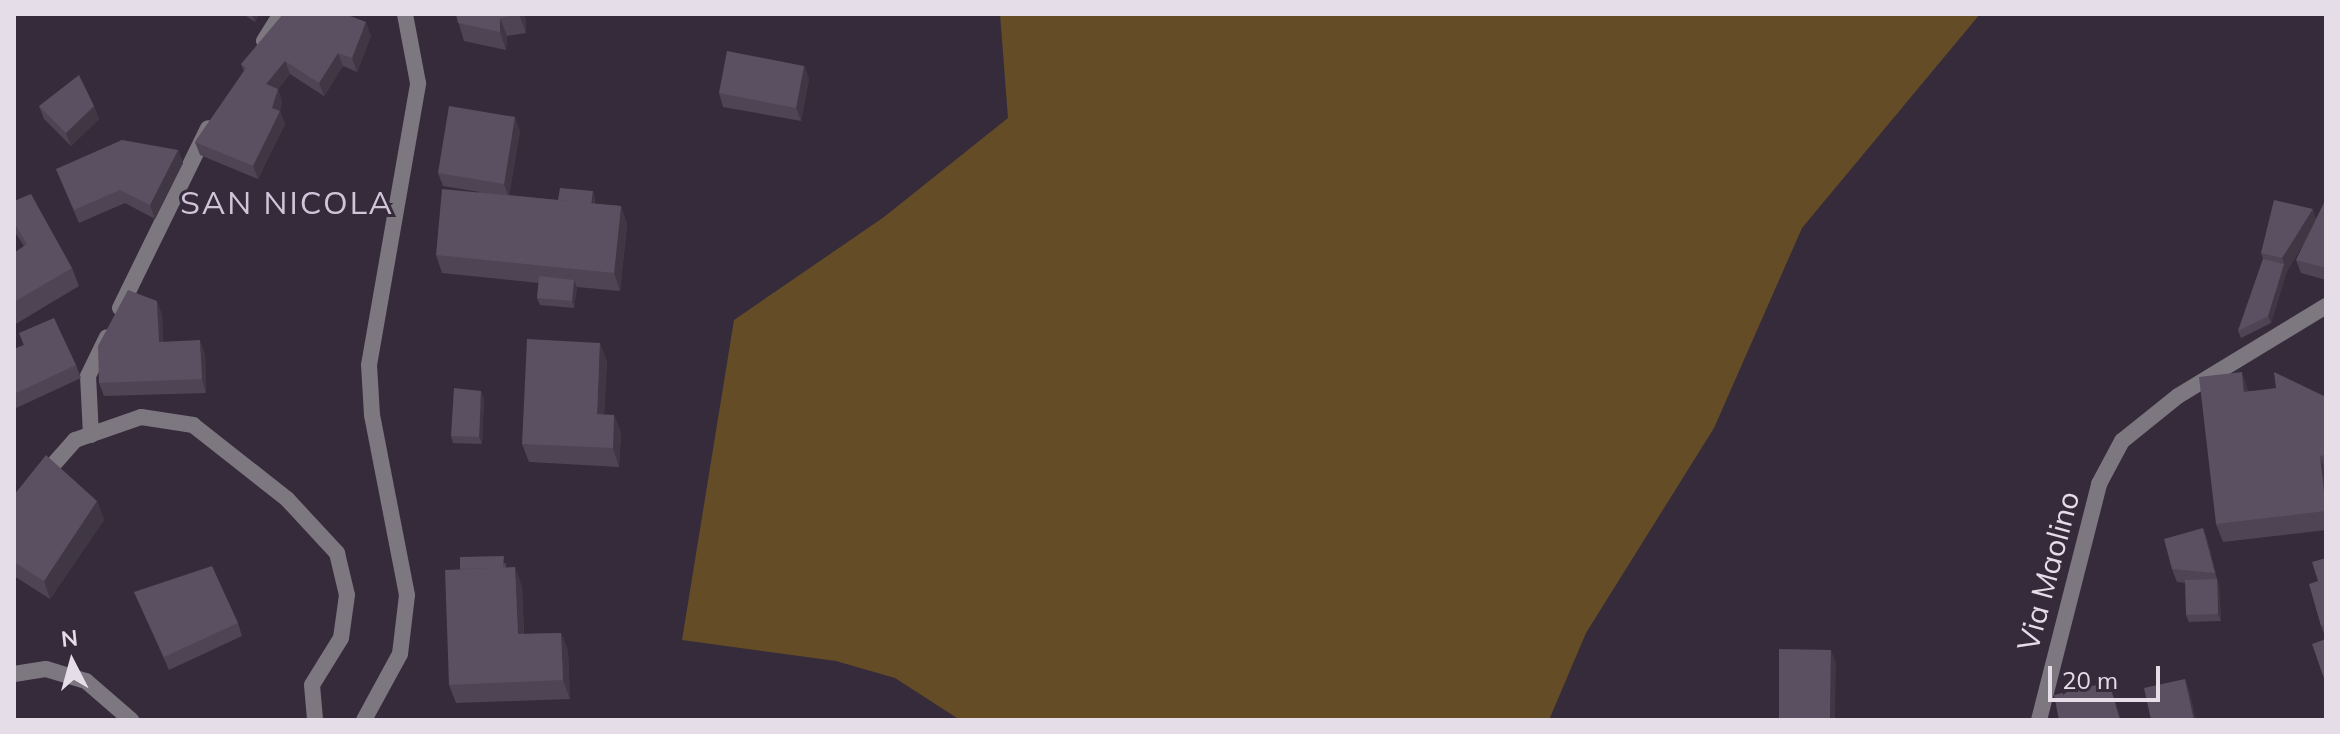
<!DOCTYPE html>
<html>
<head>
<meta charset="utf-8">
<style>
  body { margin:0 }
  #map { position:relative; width:2340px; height:734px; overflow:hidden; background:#352b3b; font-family:Mulish,sans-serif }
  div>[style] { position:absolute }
  .green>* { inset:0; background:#634c26 }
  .service>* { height:16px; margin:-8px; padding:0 8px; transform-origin:8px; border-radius:8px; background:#7d7780 }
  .minor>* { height:16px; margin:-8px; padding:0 8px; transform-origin:8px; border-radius:8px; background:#7d7780 }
  .wall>* { inset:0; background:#4e4454 }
  .shaded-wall>* { inset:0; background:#403745 }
  .building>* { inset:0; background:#5b4f62 }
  span { translate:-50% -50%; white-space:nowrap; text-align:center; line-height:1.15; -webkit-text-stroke:6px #352b3b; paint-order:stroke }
  .street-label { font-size:30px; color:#e5dee9 }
  .neighbourhood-label { font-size:32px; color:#d1c4d9; letter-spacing:2px }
  .frame { position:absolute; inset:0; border:16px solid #e5dee9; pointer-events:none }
  .north { position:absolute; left:32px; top:622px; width:80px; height:80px; -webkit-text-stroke:6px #352b3b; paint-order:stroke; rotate:354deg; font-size:22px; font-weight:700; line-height:32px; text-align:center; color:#e5dee9 }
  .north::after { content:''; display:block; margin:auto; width:28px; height:36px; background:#e5dee9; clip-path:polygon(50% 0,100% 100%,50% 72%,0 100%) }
  .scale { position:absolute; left:2048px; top:666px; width:112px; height:36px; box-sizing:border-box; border:4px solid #e5dee9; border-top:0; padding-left:10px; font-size:24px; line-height:28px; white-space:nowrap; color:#e5dee9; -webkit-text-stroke:6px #352b3b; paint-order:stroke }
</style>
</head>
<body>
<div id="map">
  <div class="green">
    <i style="clip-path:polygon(1000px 14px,1980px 14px,1802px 228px,1714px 428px,1586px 633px,1549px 720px,960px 720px,895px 678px,836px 661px,682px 640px,734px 320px,884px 217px,1008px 118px)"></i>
  </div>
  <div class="service">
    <i style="left:264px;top:41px;width:32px;rotate:-58deg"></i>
    <i style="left:120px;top:308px;width:200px;rotate:-63.9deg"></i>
    <i style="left:91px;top:435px;width:59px;rotate:-92.9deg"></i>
    <i style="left:88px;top:376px;width:43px;rotate:-64deg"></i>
    <i style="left:14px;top:509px;width:92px;rotate:-48.5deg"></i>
    <i style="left:75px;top:440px;width:70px;rotate:-19.2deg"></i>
    <i style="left:141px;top:417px;width:53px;rotate:8.7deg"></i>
    <i style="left:193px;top:425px;width:120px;rotate:38.2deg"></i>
    <i style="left:287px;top:499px;width:74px;rotate:47.2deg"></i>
    <i style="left:337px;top:553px;width:43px;rotate:76.6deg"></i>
    <i style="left:347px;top:595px;width:43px;rotate:97.9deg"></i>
    <i style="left:341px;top:638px;width:55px;rotate:121.7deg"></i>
    <i style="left:312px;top:685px;width:35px;rotate:85deg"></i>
  </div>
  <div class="minor">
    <i style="left:14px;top:674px;width:32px;rotate:-9deg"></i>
    <i style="left:46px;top:669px;width:42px;rotate:16.7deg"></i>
    <i style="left:86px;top:681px;width:60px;rotate:40.9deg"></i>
    <i style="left:364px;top:720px;width:75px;rotate:-61.4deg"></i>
    <i style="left:400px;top:654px;width:59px;rotate:-83.2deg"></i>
    <i style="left:407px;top:595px;width:183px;rotate:-101deg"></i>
    <i style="left:372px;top:415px;width:50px;rotate:-93.4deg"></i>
    <i style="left:369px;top:365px;width:286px;rotate:-80.1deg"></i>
    <i style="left:418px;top:83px;width:70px;rotate:-100.7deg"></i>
    <i style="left:2039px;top:720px;width:244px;rotate:-75.7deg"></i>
    <i style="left:2099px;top:484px;width:49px;rotate:-61.9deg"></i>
    <i style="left:2122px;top:441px;width:72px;rotate:-38.8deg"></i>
    <i style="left:2178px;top:396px;width:173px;rotate:-31.3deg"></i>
  </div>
  <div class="wall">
    <i style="clip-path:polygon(243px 14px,259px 14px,255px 22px)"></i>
    <i style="clip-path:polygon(456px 14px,525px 14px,526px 33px,507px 36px,506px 50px,464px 41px)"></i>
    <i style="clip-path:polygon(348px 15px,371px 36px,357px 72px,343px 66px,324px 96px,290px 74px,278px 89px,282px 102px,280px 111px,285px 124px,258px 179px,200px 155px,195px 142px,244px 71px,241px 64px)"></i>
    <i style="clip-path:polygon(804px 66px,809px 79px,801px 121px,723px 107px,719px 93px)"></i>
    <i style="clip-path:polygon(39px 106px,94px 106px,99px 119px,71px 146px,44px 119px)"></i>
    <i style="clip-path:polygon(520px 131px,509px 195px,558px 200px,595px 198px,595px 204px,621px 206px,627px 225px,620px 291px,577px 287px,574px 308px,540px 305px,537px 298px,539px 283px,442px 273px,436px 255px,479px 192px,443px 186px,438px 173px)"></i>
    <i style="clip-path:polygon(178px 150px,183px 163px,155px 219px,125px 203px,79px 223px,56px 169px)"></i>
    <i style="clip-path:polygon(2326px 199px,2326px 280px,2301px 273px,2296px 260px,2305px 242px,2287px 271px,2271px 323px,2241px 338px,2238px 331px,2263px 259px,2261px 253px,2316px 219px)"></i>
    <i style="clip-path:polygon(14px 201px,72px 268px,79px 286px,14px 325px,14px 253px,24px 246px,14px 231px)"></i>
    <i style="clip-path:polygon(162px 314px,163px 342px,205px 353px,206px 393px,104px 396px,99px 383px)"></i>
    <i style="clip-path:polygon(19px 333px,76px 365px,81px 378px,14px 409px,14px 349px,24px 345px)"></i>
    <i style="clip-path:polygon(607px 361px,604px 415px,614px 415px,621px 433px,619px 467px,529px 462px,522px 444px)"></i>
    <i style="clip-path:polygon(2248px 391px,2326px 397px,2326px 530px,2223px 542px,2216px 524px)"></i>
    <i style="clip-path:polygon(484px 398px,482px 444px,453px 443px,451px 436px)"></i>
    <i style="clip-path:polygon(14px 495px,97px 501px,104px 520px,50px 599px,14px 576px)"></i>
    <i style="clip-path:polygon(2203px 528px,2219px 586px,2221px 621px,2189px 622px,2186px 615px,2186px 583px,2177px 582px,2172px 569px)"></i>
    <i style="clip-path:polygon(2326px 558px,2326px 684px,2326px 639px,2321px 626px,2318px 581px)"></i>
    <i style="clip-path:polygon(506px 563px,506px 568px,522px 586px,524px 634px,561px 633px,568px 651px,570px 699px,456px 703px,449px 685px,460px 569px)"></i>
    <i style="clip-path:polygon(134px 592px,238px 623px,242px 636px,169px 670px)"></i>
  </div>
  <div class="shaded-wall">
    <i style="clip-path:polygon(252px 14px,259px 14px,255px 22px)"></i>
    <i style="clip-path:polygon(519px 14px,525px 14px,526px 33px)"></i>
    <i style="clip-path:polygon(500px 18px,507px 36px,506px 50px,500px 32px)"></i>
    <i style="clip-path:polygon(366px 22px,371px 36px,357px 72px,352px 58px)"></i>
    <i style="clip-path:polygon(338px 53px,343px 66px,324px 96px,319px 83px)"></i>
    <i style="clip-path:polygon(285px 61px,290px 74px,278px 89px,282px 102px,280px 111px,285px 124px,258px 179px,253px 166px,266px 84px)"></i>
    <i style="clip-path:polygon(804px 66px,809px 79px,801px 121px,796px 108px)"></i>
    <i style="clip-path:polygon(94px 106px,99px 119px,71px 146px,66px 133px)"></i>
    <i style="clip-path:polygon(515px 117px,520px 131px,509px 198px,504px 184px)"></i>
    <i style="clip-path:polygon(178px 150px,183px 163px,155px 219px,150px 205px)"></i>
    <i style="clip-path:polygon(593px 191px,595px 198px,594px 213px,591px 206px)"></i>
    <i style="clip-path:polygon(621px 206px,627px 225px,620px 291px,614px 273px)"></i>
    <i style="clip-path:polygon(2313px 209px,2317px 222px,2287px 271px,2282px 258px)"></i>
    <i style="clip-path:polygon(2284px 264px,2287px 271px,2271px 323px,2268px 316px)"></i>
    <i style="clip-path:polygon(574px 280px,577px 287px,574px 308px,572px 301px)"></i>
    <i style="clip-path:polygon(157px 301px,162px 314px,164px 355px,159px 342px)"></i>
    <i style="clip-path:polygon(200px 340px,205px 353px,206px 393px,202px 379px)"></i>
    <i style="clip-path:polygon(600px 343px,607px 361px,603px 433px,597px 414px)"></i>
    <i style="clip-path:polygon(2242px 372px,2248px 390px,2251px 410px,2244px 392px)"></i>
    <i style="clip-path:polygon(481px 391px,484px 398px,482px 444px,479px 437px)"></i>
    <i style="clip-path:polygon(614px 415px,621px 433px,619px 467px,613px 448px)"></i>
    <i style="clip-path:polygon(2320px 456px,2326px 472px,2326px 508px)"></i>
    <i style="clip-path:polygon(97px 501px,104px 520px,50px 599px,44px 581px)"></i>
    <i style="clip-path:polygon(2203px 528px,2208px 541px,2219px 586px,2215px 573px)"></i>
    <i style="clip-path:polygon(515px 567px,522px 586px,524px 652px,518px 634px)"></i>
    <i style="clip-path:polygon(2217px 579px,2219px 586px,2221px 621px,2218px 614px)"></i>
    <i style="clip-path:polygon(561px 633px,568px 651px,570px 699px,563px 680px)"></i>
    <i style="clip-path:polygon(1831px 650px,1836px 663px,1835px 720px,1830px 720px)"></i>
    <i style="clip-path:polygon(2185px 679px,2190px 693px,2196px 720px,2194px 720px)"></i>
    <i style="clip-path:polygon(2109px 682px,2115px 700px,2121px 720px,2120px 720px)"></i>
  </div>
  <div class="building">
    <i style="clip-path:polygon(283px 14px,345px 14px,366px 22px,352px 58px,338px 53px,319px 83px,285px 61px,266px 84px,278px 89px,272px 108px,280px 111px,253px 166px,195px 142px,246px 68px,241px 64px)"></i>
    <i style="clip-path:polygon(456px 14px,519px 14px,500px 18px,500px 32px,458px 23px)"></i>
    <i style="clip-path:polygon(727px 51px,804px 66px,796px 108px,719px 93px)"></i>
    <i style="clip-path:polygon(79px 75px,94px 106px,66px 133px,39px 106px)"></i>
    <i style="clip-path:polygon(449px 106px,515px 117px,504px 184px,438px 173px)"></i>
    <i style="clip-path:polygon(122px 140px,178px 150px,150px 205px,120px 190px,74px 210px,56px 169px)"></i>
    <i style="clip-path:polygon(560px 188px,593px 191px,591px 204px,558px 200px)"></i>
    <i style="clip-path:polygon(442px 189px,621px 206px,614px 273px,436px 255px)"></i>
    <i style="clip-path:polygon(31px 194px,72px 268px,14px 302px,14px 253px,27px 244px,14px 223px,14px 201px)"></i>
    <i style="clip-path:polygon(2326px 199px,2326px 268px,2296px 260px)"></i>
    <i style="clip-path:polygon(2274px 200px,2313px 209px,2282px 258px,2261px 253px)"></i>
    <i style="clip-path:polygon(2263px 259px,2284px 264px,2268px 316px,2238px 331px)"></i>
    <i style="clip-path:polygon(539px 276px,574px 280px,572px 301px,537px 298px)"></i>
    <i style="clip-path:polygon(128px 290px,157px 301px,159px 342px,200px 340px,202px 379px,99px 383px,98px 346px)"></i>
    <i style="clip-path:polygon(54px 318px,76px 365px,14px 394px,14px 349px,24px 345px,19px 333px)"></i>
    <i style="clip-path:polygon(527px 339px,600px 343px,597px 414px,614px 415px,613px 448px,522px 444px)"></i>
    <i style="clip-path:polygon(2242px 372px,2244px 392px,2276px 388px,2274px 372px,2326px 397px,2326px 455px,2320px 456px,2326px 511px,2216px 524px,2199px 377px)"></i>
    <i style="clip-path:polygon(454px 388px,481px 391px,479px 437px,451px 436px)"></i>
    <i style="clip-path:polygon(46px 455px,97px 501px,44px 581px,14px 562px,14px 495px)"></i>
    <i style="clip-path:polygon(2203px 528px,2215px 573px,2172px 569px,2164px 539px)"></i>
    <i style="clip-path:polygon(504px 556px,503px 568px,460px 569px,460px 557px)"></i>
    <i style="clip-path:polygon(2326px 558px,2326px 625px,2321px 626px,2309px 584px,2318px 581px,2312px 562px)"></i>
    <i style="clip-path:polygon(212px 566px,238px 623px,164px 657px,134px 592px)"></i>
    <i style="clip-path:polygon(515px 567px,518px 634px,561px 633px,563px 680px,449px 685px,445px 570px)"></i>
    <i style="clip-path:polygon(2217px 579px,2218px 614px,2186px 615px,2185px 580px)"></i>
    <i style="clip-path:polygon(2326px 639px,2326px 684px,2312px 644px)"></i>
    <i style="clip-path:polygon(1779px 649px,1831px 650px,1830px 720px,1779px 720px)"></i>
    <i style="clip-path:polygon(2185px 679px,2194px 720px,2151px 720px,2144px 688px)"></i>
    <i style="clip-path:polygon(2109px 682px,2120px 720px,2059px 720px,2054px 695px)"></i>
  </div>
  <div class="street-label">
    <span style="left:2048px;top:571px;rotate:-75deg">Via Maolino</span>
  </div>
  <div class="neighbourhood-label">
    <span style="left:287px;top:202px">SAN NICOLA</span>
  </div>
  <div class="frame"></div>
  <div class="north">N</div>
  <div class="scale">20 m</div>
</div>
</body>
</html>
